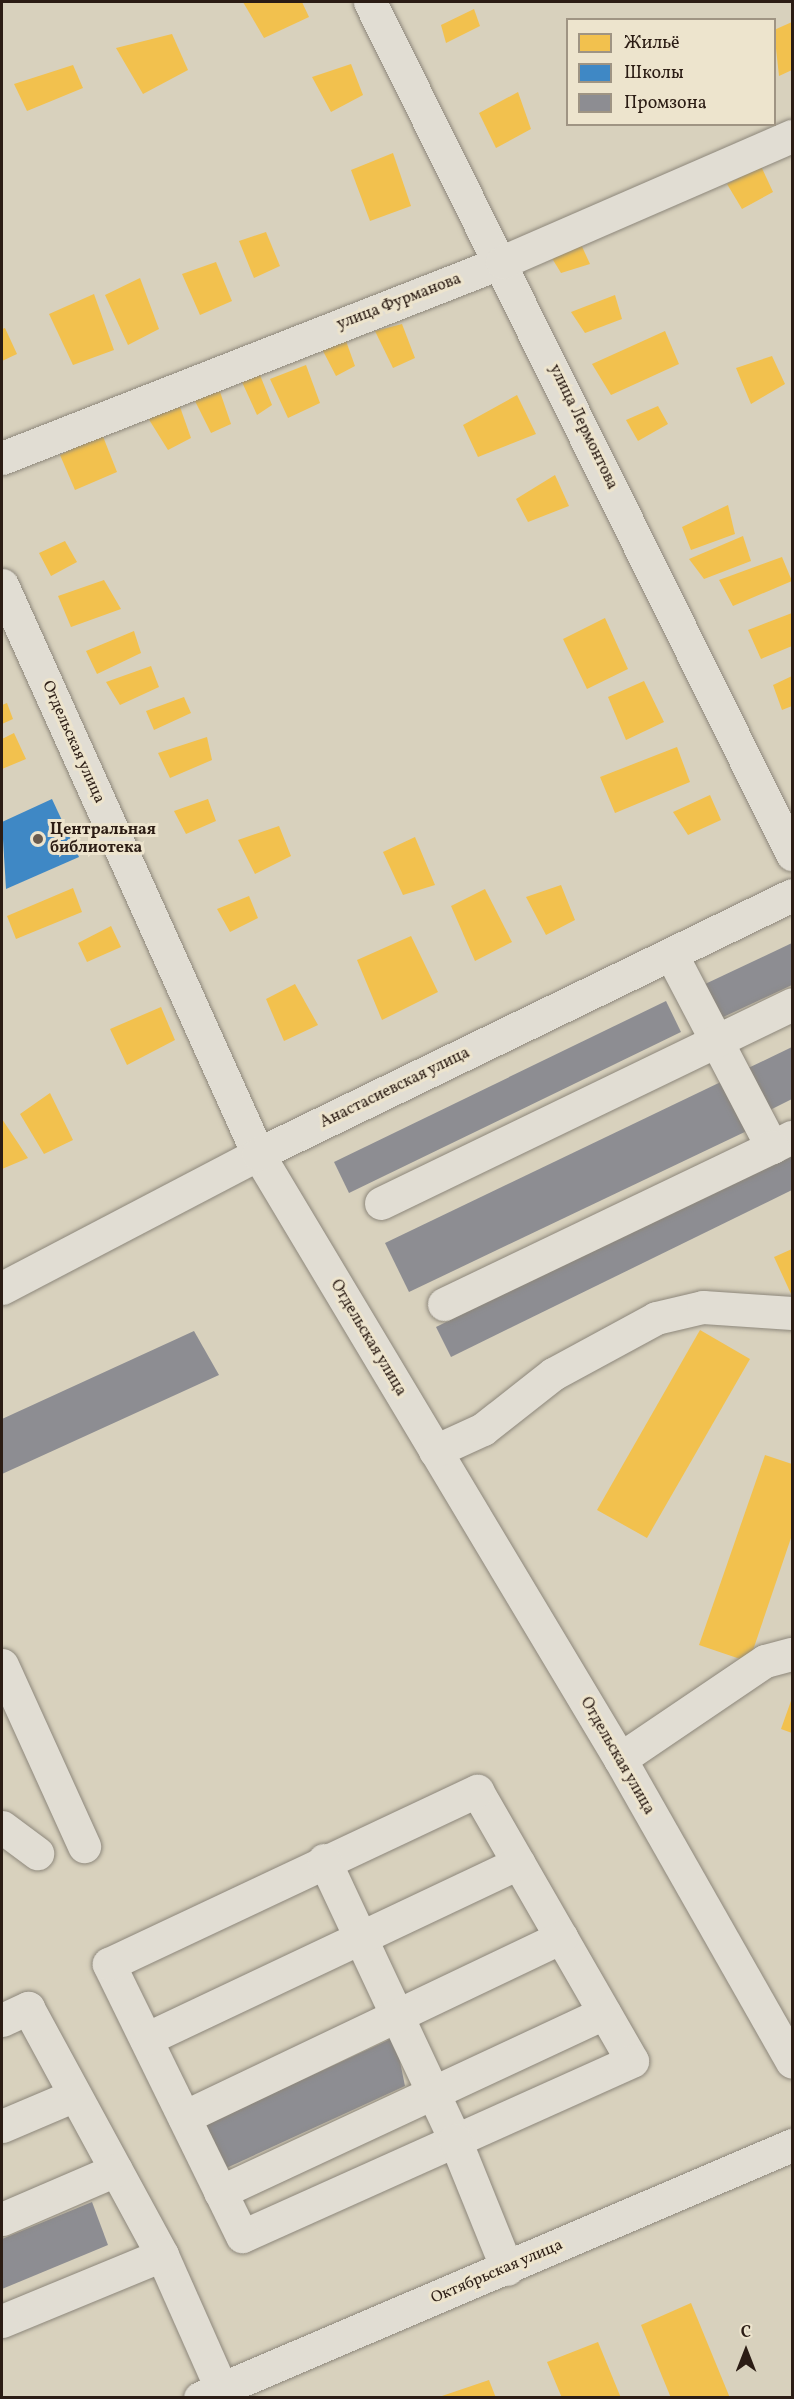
<!DOCTYPE html>
<html>
<head>
<meta charset="utf-8">
<style>
  body { margin:0 }
  #map { position:relative; width:794px; height:2399px; overflow:hidden; background:#d8d1bd; font-family:Vollkorn,serif }
  div>[style] { position:absolute }
  .homes>* { inset:0; background:#f2c14e }
  .schools>* { inset:0; background:#3f88c5 }
  .industry>* { inset:0; background:#8d8d92 }
  .roads { filter:drop-shadow(0 0 2px #8d877b) drop-shadow(0 0 2px #8d877b) }
  .minor>* { height:33px; margin:-16.5px; padding:0 16.5px; transform-origin:16.5px; border-radius:16.5px; background:#e1ddd3 }
  .dots>* { width:16px; height:16px; translate:-50% -50%; box-sizing:border-box; border:3px solid #ede4cd; border-radius:50% }
  span { translate:-50% -50%; white-space:nowrap; text-align:center; line-height:1.15; -webkit-text-stroke:6px #ede4cd; paint-order:stroke }
  .street-label { font-size:16px; color:#2b1c14 }
  .poi-label { font-size:16px; color:#2b1c14; font-weight:700 }
  .left { translate:0 -50%; text-align:left }
  .frame { position:absolute; inset:0; border:3px solid #2b1c14; pointer-events:none }
  .legend { position:absolute; left:566px; top:18px; width:210px; height:108px; box-sizing:border-box; background:#ede4cd; border:2px solid #9f9483; margin:0; padding:8px 10px; list-style:none; font-size:18px; color:#2b1c14 }
  .legend li { display:flex; align-items:center; gap:12px; height:30px }
  .legend b { width:30px; border:2px solid #9f9483 }
  .north { position:absolute; left:716px; top:2321px; width:60px; height:60px; -webkit-text-stroke:4px #ede4cd; paint-order:stroke; rotate:0deg; font-size:16px; font-weight:700; line-height:24px; text-align:center; color:#2b1c14 }
  .north::after { content:''; display:block; margin:auto; width:21px; height:27px; background:#2b1c14; clip-path:polygon(50% 0,100% 100%,50% 72%,0 100%) }
</style>
</head>
<body>
<div id="map">
  <div class="homes">
    <i style="clip-path:polygon(243px 2px,302px 2px,309px 17px,264px 38px)"></i>
    <i style="clip-path:polygon(474px 9px,480px 26px,446px 43px,441px 25px)"></i>
    <i style="clip-path:polygon(792px 22px,792px 70px,779px 76px,774px 30px)"></i>
    <i style="clip-path:polygon(172px 34px,188px 70px,143px 94px,116px 48px)"></i>
    <i style="clip-path:polygon(351px 64px,363px 95px,331px 112px,312px 77px)"></i>
    <i style="clip-path:polygon(73px 65px,83px 88px,27px 111px,14px 84px)"></i>
    <i style="clip-path:polygon(518px 92px,531px 129px,496px 148px,479px 113px)"></i>
    <i style="clip-path:polygon(393px 153px,411px 206px,370px 221px,351px 170px)"></i>
    <i style="clip-path:polygon(761px 166px,773px 192px,742px 209px,727px 184px)"></i>
    <i style="clip-path:polygon(266px 232px,280px 266px,254px 278px,239px 241px)"></i>
    <i style="clip-path:polygon(579px 240px,590px 264px,561px 273px,547px 250px)"></i>
    <i style="clip-path:polygon(216px 262px,232px 301px,200px 315px,182px 274px)"></i>
    <i style="clip-path:polygon(140px 278px,159px 329px,128px 345px,105px 295px)"></i>
    <i style="clip-path:polygon(94px 294px,114px 350px,73px 365px,49px 314px)"></i>
    <i style="clip-path:polygon(615px 295px,622px 319px,585px 333px,571px 312px)"></i>
    <i style="clip-path:polygon(402px 324px,415px 358px,393px 368px,375px 331px)"></i>
    <i style="clip-path:polygon(5px 328px,17px 354px,2px 361px,2px 329px)"></i>
    <i style="clip-path:polygon(665px 331px,679px 364px,611px 395px,592px 364px)"></i>
    <i style="clip-path:polygon(346px 341px,355px 366px,336px 376px,322px 349px)"></i>
    <i style="clip-path:polygon(772px 356px,785px 384px,751px 404px,736px 368px)"></i>
    <i style="clip-path:polygon(306px 365px,320px 403px,288px 418px,270px 379px)"></i>
    <i style="clip-path:polygon(260px 375px,272px 405px,257px 415px,242px 382px)"></i>
    <i style="clip-path:polygon(218px 386px,231px 424px,211px 433px,191px 393px)"></i>
    <i style="clip-path:polygon(517px 395px,536px 434px,478px 457px,463px 425px)"></i>
    <i style="clip-path:polygon(658px 406px,668px 424px,638px 441px,626px 420px)"></i>
    <i style="clip-path:polygon(180px 407px,191px 438px,168px 450px,148px 418px)"></i>
    <i style="clip-path:polygon(102px 434px,117px 472px,75px 490px,60px 455px)"></i>
    <i style="clip-path:polygon(555px 475px,569px 506px,528px 522px,516px 499px)"></i>
    <i style="clip-path:polygon(728px 505px,735px 534px,691px 550px,682px 527px)"></i>
    <i style="clip-path:polygon(743px 536px,751px 561px,704px 579px,689px 559px)"></i>
    <i style="clip-path:polygon(65px 541px,77px 562px,51px 576px,39px 553px)"></i>
    <i style="clip-path:polygon(782px 557px,792px 581px,733px 606px,719px 580px)"></i>
    <i style="clip-path:polygon(104px 580px,121px 609px,71px 627px,58px 596px)"></i>
    <i style="clip-path:polygon(792px 613px,792px 646px,761px 659px,748px 630px)"></i>
    <i style="clip-path:polygon(605px 618px,628px 669px,587px 689px,563px 639px)"></i>
    <i style="clip-path:polygon(134px 631px,141px 653px,97px 674px,86px 651px)"></i>
    <i style="clip-path:polygon(151px 666px,159px 687px,120px 705px,106px 682px)"></i>
    <i style="clip-path:polygon(792px 676px,792px 706px,782px 710px,773px 685px)"></i>
    <i style="clip-path:polygon(644px 681px,664px 722px,626px 740px,608px 697px)"></i>
    <i style="clip-path:polygon(184px 697px,191px 713px,154px 730px,146px 711px)"></i>
    <i style="clip-path:polygon(7px 703px,13px 719px,2px 724px,2px 705px)"></i>
    <i style="clip-path:polygon(14px 733px,26px 759px,2px 769px,2px 739px)"></i>
    <i style="clip-path:polygon(207px 737px,212px 760px,170px 778px,158px 753px)"></i>
    <i style="clip-path:polygon(677px 747px,690px 782px,615px 813px,600px 777px)"></i>
    <i style="clip-path:polygon(710px 795px,721px 820px,688px 835px,673px 812px)"></i>
    <i style="clip-path:polygon(208px 799px,216px 821px,186px 834px,174px 811px)"></i>
    <i style="clip-path:polygon(279px 826px,291px 856px,255px 874px,238px 840px)"></i>
    <i style="clip-path:polygon(415px 837px,435px 885px,403px 895px,383px 852px)"></i>
    <i style="clip-path:polygon(561px 885px,575px 920px,546px 935px,526px 897px)"></i>
    <i style="clip-path:polygon(73px 888px,82px 912px,16px 939px,7px 916px)"></i>
    <i style="clip-path:polygon(485px 889px,512px 942px,475px 961px,451px 906px)"></i>
    <i style="clip-path:polygon(249px 896px,258px 918px,230px 932px,217px 909px)"></i>
    <i style="clip-path:polygon(111px 926px,121px 947px,87px 962px,78px 943px)"></i>
    <i style="clip-path:polygon(411px 936px,438px 992px,382px 1020px,357px 960px)"></i>
    <i style="clip-path:polygon(295px 984px,318px 1025px,284px 1041px,266px 999px)"></i>
    <i style="clip-path:polygon(161px 1007px,175px 1040px,127px 1065px,110px 1029px)"></i>
    <i style="clip-path:polygon(50px 1093px,73px 1140px,44px 1154px,20px 1114px)"></i>
    <i style="clip-path:polygon(2px 1119px,28px 1158px,2px 1169px)"></i>
    <i style="clip-path:polygon(792px 1249px,792px 1296px,774px 1257px)"></i>
    <i style="clip-path:polygon(700px 1330px,750px 1359px,647px 1538px,597px 1510px)"></i>
    <i style="clip-path:polygon(765px 1455px,792px 1464px,792px 1535px,749px 1662px,699px 1645px)"></i>
    <i style="clip-path:polygon(792px 1698px,792px 1733px,781px 1729px)"></i>
    <i style="clip-path:polygon(691px 2303px,730px 2398px,671px 2398px,641px 2325px)"></i>
    <i style="clip-path:polygon(598px 2342px,621px 2398px,562px 2398px,547px 2362px)"></i>
    <i style="clip-path:polygon(489px 2380px,496px 2398px,439px 2398px,439px 2397px)"></i>
  </div>
  <div class="schools">
    <i style="clip-path:polygon(52px 799px,79px 857px,6px 889px,2px 822px)"></i>
  </div>
  <div class="industry">
    <i style="clip-path:polygon(792px 943px,792px 985px,719px 1019px,703px 985px)"></i>
    <i style="clip-path:polygon(666px 1001px,681px 1032px,349px 1193px,334px 1162px)"></i>
    <i style="clip-path:polygon(792px 1047px,792px 1099px,764px 1113px,744px 1070px)"></i>
    <i style="clip-path:polygon(727px 1079px,751px 1129px,409px 1292px,385px 1243px)"></i>
    <i style="clip-path:polygon(792px 1152px,792px 1190px,451px 1357px,436px 1327px)"></i>
    <i style="clip-path:polygon(194px 1331px,219px 1375px,2px 1474px,2px 1419px)"></i>
    <i style="clip-path:polygon(395px 2037px,405px 2086px,222px 2170px,204px 2125px)"></i>
    <i style="clip-path:polygon(92px 2202px,108px 2245px,2px 2289px,2px 2239px)"></i>
  </div>
  <div class="roads">
    <div class="minor">
      <i style="left:370px;top:2px;width:951px;rotate:63.65deg"></i>
      <i style="left:2px;top:458px;width:537px;rotate:-21.41deg"></i>
      <i style="left:502px;top:262px;width:316px;rotate:-23.5deg"></i>
      <i style="left:2px;top:585px;width:624px;rotate:65.78deg"></i>
      <i style="left:258px;top:1154px;width:705px;rotate:59.11deg"></i>
      <i style="left:620px;top:1759px;width:348px;rotate:60.4deg"></i>
      <i style="left:671px;top:954px;width:218px;rotate:62.4deg"></i>
      <i style="left:772px;top:1147px;width:22px;rotate:-27deg"></i>
      <i style="left:381px;top:1203px;width:457px;rotate:-25.8deg"></i>
      <i style="left:2px;top:1288px;width:289px;rotate:-27.6deg"></i>
      <i style="left:258px;top:1154px;width:593px;rotate:-25.87deg"></i>
      <i style="left:444px;top:1304px;width:364px;rotate:-25.6deg"></i>
      <i style="left:435px;top:1451px;width:53px;rotate:-24.6deg"></i>
      <i style="left:483px;top:1429px;width:89px;rotate:-38.2deg"></i>
      <i style="left:553px;top:1374px;width:117px;rotate:-28.5deg"></i>
      <i style="left:656px;top:1318px;width:48px;rotate:-13.2deg"></i>
      <i style="left:703px;top:1307px;width:89px;rotate:3.9deg"></i>
      <i style="left:2px;top:1665px;width:199px;rotate:65.6deg"></i>
      <i style="left:620px;top:1759px;width:175px;rotate:-34.1deg"></i>
      <i style="left:765px;top:1661px;width:28px;rotate:-15deg"></i>
      <i style="left:477px;top:1791px;width:311px;rotate:60.1deg"></i>
      <i style="left:632px;top:2061px;width:427px;rotate:155.8deg"></i>
      <i style="left:242px;top:2236px;width:303px;rotate:-116.1deg"></i>
      <i style="left:109px;top:1964px;width:407px;rotate:-25.2deg"></i>
      <i style="left:2px;top:1827px;width:44px;rotate:36.6deg"></i>
      <i style="left:324px;top:1860px;width:309px;rotate:64.9deg"></i>
      <i style="left:455px;top:2140px;width:139px;rotate:68deg"></i>
      <i style="left:2px;top:2020px;width:29px;rotate:-25deg"></i>
      <i style="left:28px;top:2008px;width:281px;rotate:61.5deg"></i>
      <i style="left:162px;top:2255px;width:145px;rotate:66.1deg"></i>
      <i style="left:146px;top:2039px;width:412px;rotate:-25.3deg"></i>
      <i style="left:184px;top:2117px;width:418px;rotate:-25.5deg"></i>
      <i style="left:2px;top:2126px;width:79px;rotate:-23deg"></i>
      <i style="left:220px;top:2192px;width:424px;rotate:-25deg"></i>
      <i style="left:2px;top:2219px;width:124px;rotate:-23.3deg"></i>
      <i style="left:2px;top:2321px;width:173px;rotate:-22.4deg"></i>
      <i style="left:200px;top:2398px;width:644px;rotate:-23.14deg"></i>
    </div>
  </div>
  <div class="dots">
    <i style="left:38px;top:839px;background:#685b4f"></i>
  </div>
  <div class="street-label">
    <span style="left:399px;top:302px;rotate:-21deg">улица Фурманова</span>
    <span style="left:583px;top:427px;rotate:64deg">улица Лермонтова</span>
    <span style="left:73px;top:742px;rotate:66deg">Отдельская улица</span>
    <span style="left:395px;top:1088px;rotate:-26deg">Анастасиевская улица</span>
    <span style="left:368px;top:1338px;rotate:59deg">Отдельская улица</span>
    <span style="left:617px;top:1756px;rotate:60deg">Отдельская улица</span>
    <span style="left:497px;top:2272px;rotate:-23deg">Октябрьская улица</span>
  </div>
  <div class="poi-label">
    <span class="left" style="left:50px;top:839px">Центральная<br>библиотека</span>
  </div>
  <div class="frame"></div>
  <ul class="legend">
  <li><b style="height:16px;background:#f2c14e"></b>Жильё</li>
  <li><b style="height:16px;background:#3f88c5"></b>Школы</li>
  <li><b style="height:16px;background:#8d8d92"></b>Промзона</li>
  </ul>
  <div class="north">С</div>
</div>
</body>
</html>
